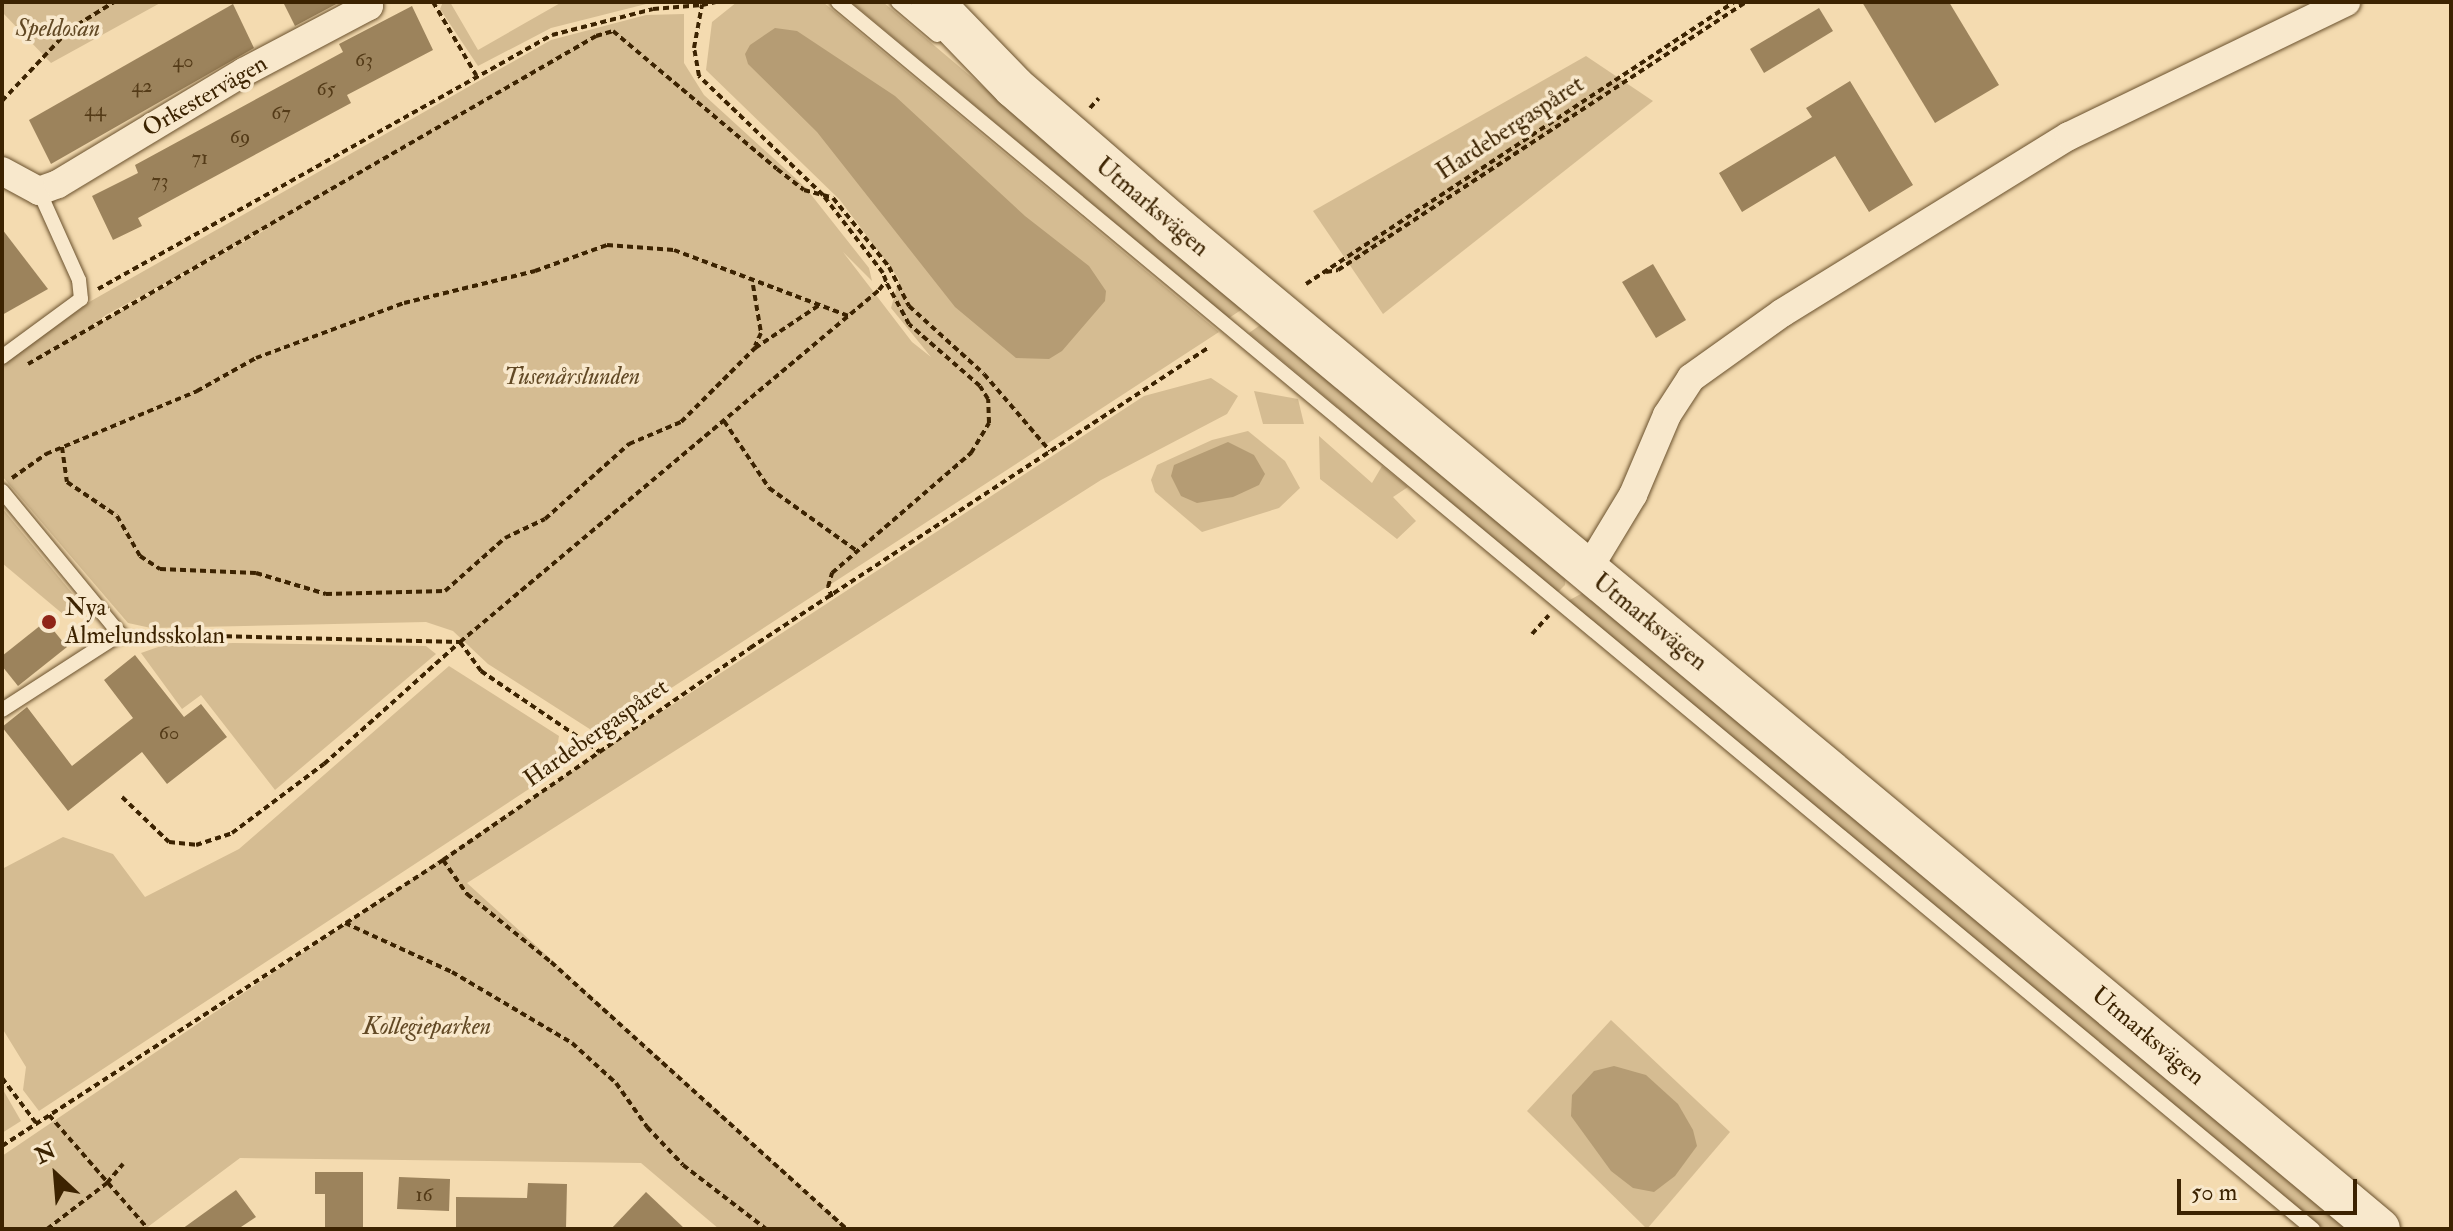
<!DOCTYPE html>
<html>
<head>
<meta charset="utf-8">
<style>
  body { margin:0 }
  #map { position:relative; width:2453px; height:1231px; overflow:hidden; background:#f4dbb0; font-family:"IM FELL Double Pica",serif }
  div>[style] { position:absolute }
  .green>* { inset:0; background:#d5bc92 }
  .water>* { inset:0; background:#b59c74 }
  .building>* { inset:0; background:#9c835c }
  .path>* { height:4px; margin-top:-2px; transform-origin:0; background:repeating-linear-gradient(90deg,#3c2301 0 6px,transparent 0 10px) }
  .roads { filter:drop-shadow(0 0 2px #6a512d) drop-shadow(0 0 2px #6a512d) }
  .service>* { height:14px; margin:-7px; padding:0 7px; transform-origin:7px; border-radius:7px; background:#f8e8cc }
  .minor>* { height:28px; margin:-14px; padding:0 14px; transform-origin:14px; border-radius:14px; background:#f8e8cc }
  .secondary>* { height:42px; margin:-21px; padding:0 21px; transform-origin:21px; border-radius:21px; background:#f8e8cc }
  .dots>* { width:22px; height:22px; translate:-50% -50%; box-sizing:border-box; border:4px solid #f8e8cc; border-radius:50% }
  span { translate:-50% -50%; white-space:nowrap; text-align:center; line-height:1.15; -webkit-text-stroke:7px #f8e8cc; paint-order:stroke }
  .number-label { font-size:20px; color:#543b18 }
  .number-label span { -webkit-text-stroke-width:0 }
  .park-label { font-size:24px; color:#624925; font-style:italic }
  .street-label { font-size:24px; color:#3c2301 }
  .poi-label { font-size:24px; color:#3c2301 }
  .left { translate:0 -50%; text-align:left }
  .frame { position:absolute; inset:0; border:4px solid #3c2301; pointer-events:none }
  .north { position:absolute; left:16px; top:1135px; width:80px; height:80px; -webkit-text-stroke:6px #f8e8cc; paint-order:stroke; rotate:334deg; font-size:22px; font-weight:700; line-height:32px; text-align:center; color:#3c2301 }
  .north::after { content:''; display:block; margin:auto; width:28px; height:36px; background:#3c2301; clip-path:polygon(50% 0,100% 100%,50% 72%,0 100%) }
  .scale { position:absolute; left:2177px; top:1179px; width:180px; height:36px; box-sizing:border-box; border:4px solid #3c2301; border-top:0; padding-left:10px; font-size:24px; line-height:28px; white-space:nowrap; color:#3c2301; -webkit-text-stroke:6px #f8e8cc; paint-order:stroke }
</style>
</head>
<body>
<div id="map">
  <div class="green">
    <i style="clip-path:polygon(2px 2px,162px 2px,51px 63px,2px 12px)"></i>
    <i style="clip-path:polygon(443px 2px,450px 2px,478px 50px,562px 2px,654px 2px,551px 28px,478px 66px,440px 9px)"></i>
    <i style="clip-path:polygon(evenodd,737px 2px,823px 2px,1219px 332px,599px 735px,488px 664px,453px 631px,426px 622px,151px 628px,128px 623px,2px 476px,2px 365px,91px 301px,551px 40px,646px 15px,684px 14px,684px 63px,704px 95px,805px 187px,869px 268px,872px 281px,843px 252px,912px 342px,931px 357px,891px 308px,899px 279px,840px 200px,706px 70px,712px 22px,737px 2px,267px 228px,267px 229px,83px 332px,106px 315px,267px 228px)"></i>
    <i style="clip-path:polygon(851px 2px,883px 2px,1244px 308px,1229px 318px)"></i>
    <i style="clip-path:polygon(1586px 56px,1653px 101px,1383px 314px,1313px 211px)"></i>
    <i style="clip-path:polygon(1263px 323px,1566px 575px,1565px 585px,1558px 592px,1249px 333px)"></i>
    <i style="clip-path:polygon(1211px 378px,1238px 396px,1227px 414px,1101px 480px,467px 883px,848px 1229px,719px 1229px,641px 1163px,240px 1158px,145px 1229px,2px 1229px,2px 1156px,600px 752px,1144px 396px)"></i>
    <i style="clip-path:polygon(1254px 391px,1298px 399px,1304px 424px,1263px 424px)"></i>
    <i style="clip-path:polygon(1248px 431px,1285px 461px,1300px 488px,1279px 508px,1202px 532px,1155px 492px,1151px 480px,1157px 465px,1212px 440px)"></i>
    <i style="clip-path:polygon(1319px 436px,1372px 483px,1382px 466px,1408px 487px,1393px 497px,1416px 521px,1397px 539px,1320px 479px)"></i>
    <i style="clip-path:polygon(2px 508px,81px 604px,64px 615px,2px 563px)"></i>
    <i style="clip-path:polygon(1586px 591px,2353px 1229px,2324px 1229px,1568px 601px)"></i>
    <i style="clip-path:polygon(233px 643px,426px 646px,436px 654px,275px 790px,201px 695px,182px 709px,141px 653px,161px 646px)"></i>
    <i style="clip-path:polygon(449px 666px,559px 736px,556px 753px,567px 764px,39px 1111px,23px 1090px,26px 1067px,2px 1028px,2px 869px,63px 837px,113px 854px,145px 897px,239px 849px)"></i>
    <i style="clip-path:polygon(1611px 1020px,1730px 1132px,1647px 1229px,1527px 1111px)"></i>
    <i style="clip-path:polygon(2px 1088px,21px 1121px,2px 1133px)"></i>
  </div>
  <div class="water">
    <i style="clip-path:polygon(775px 28px,797px 31px,895px 96px,1025px 216px,1089px 266px,1106px 291px,1105px 301px,1062px 351px,1049px 359px,1016px 358px,955px 307px,817px 132px,748px 64px,745px 54px,750px 45px)"></i>
    <i style="clip-path:polygon(1228px 442px,1254px 455px,1265px 474px,1259px 485px,1233px 497px,1197px 503px,1181px 496px,1171px 476px,1174px 465px)"></i>
    <i style="clip-path:polygon(1614px 1066px,1646px 1075px,1678px 1104px,1693px 1130px,1697px 1146px,1675px 1176px,1654px 1192px,1633px 1188px,1611px 1171px,1571px 1116px,1572px 1095px,1594px 1071px)"></i>
  </div>
  <div class="building">
    <i style="clip-path:polygon(283px 2px,340px 2px,295px 26px)"></i>
    <i style="clip-path:polygon(1862px 2px,1949px 2px,1999px 85px,1935px 123px)"></i>
    <i style="clip-path:polygon(233px 4px,254px 48px,51px 164px,29px 120px)"></i>
    <i style="clip-path:polygon(412px 6px,433px 50px,347px 95px,351px 103px,138px 218px,142px 226px,113px 240px,92px 196px,138px 173px,135px 165px,343px 52px,339px 44px)"></i>
    <i style="clip-path:polygon(1819px 8px,1833px 31px,1764px 73px,1750px 49px)"></i>
    <i style="clip-path:polygon(1850px 81px,1913px 185px,1869px 212px,1835px 156px,1742px 212px,1719px 173px,1812px 117px,1806px 108px)"></i>
    <i style="clip-path:polygon(2px 229px,48px 289px,2px 315px)"></i>
    <i style="clip-path:polygon(1653px 264px,1686px 320px,1656px 338px,1622px 282px)"></i>
    <i style="clip-path:polygon(46px 621px,67px 647px,18px 686px,2px 666px,2px 656px)"></i>
    <i style="clip-path:polygon(135px 655px,184px 717px,201px 704px,227px 737px,167px 784px,142px 752px,68px 811px,2px 727px,27px 707px,72px 766px,133px 718px,104px 680px)"></i>
    <i style="clip-path:polygon(315px 1172px,363px 1172px,363px 1229px,325px 1229px,325px 1194px,315px 1194px)"></i>
    <i style="clip-path:polygon(399px 1177px,450px 1179px,449px 1211px,397px 1209px)"></i>
    <i style="clip-path:polygon(528px 1183px,567px 1184px,566px 1229px,456px 1229px,456px 1197px,527px 1198px)"></i>
    <i style="clip-path:polygon(236px 1190px,256px 1217px,238px 1229px,182px 1229px)"></i>
    <i style="clip-path:polygon(646px 1192px,685px 1229px,611px 1229px)"></i>
  </div>
  <div class="path">
    <i style="left:433px;top:2px;width:85px;rotate:59.5deg"></i>
    <i style="left:2px;top:101px;width:98px;rotate:-46.7deg"></i>
    <i style="left:69px;top:30px;width:53px;rotate:-31.9deg"></i>
    <i style="left:1090px;top:108px;width:13px;rotate:-48deg"></i>
    <i style="left:1326px;top:272px;width:12px;rotate:-9deg"></i>
    <i style="left:1338px;top:270px;width:488px;rotate:-33.3deg"></i>
    <i style="left:1306px;top:284px;width:513px;rotate:-33.38deg"></i>
    <i style="left:753px;top:285px;width:49px;rotate:80.5deg"></i>
    <i style="left:761px;top:333px;width:14px;rotate:115deg"></i>
    <i style="left:98px;top:289px;width:520px;rotate:-29.23deg"></i>
    <i style="left:552px;top:35px;width:104px;rotate:-14.4deg"></i>
    <i style="left:653px;top:9px;width:49px;rotate:-4.7deg"></i>
    <i style="left:28px;top:364px;width:656px;rotate:-30deg"></i>
    <i style="left:596px;top:36px;width:18px;rotate:-16deg"></i>
    <i style="left:613px;top:31px;width:214px;rotate:40.1deg"></i>
    <i style="left:777px;top:169px;width:34px;rotate:38deg"></i>
    <i style="left:804px;top:190px;width:30px;rotate:15deg"></i>
    <i style="left:833px;top:198px;width:89px;rotate:50.9deg"></i>
    <i style="left:889px;top:267px;width:44px;rotate:62.9deg"></i>
    <i style="left:909px;top:306px;width:101px;rotate:42.2deg"></i>
    <i style="left:984px;top:374px;width:101px;rotate:49.4deg"></i>
    <i style="left:724px;top:421px;width:81px;rotate:56.1deg"></i>
    <i style="left:769px;top:488px;width:108px;rotate:35.6deg"></i>
    <i style="left:62px;top:447px;width:35px;rotate:82deg"></i>
    <i style="left:67px;top:482px;width:60px;rotate:34.2deg"></i>
    <i style="left:117px;top:516px;width:46px;rotate:60.1deg"></i>
    <i style="left:140px;top:556px;width:24px;rotate:33deg"></i>
    <i style="left:160px;top:569px;width:96px;rotate:2.4deg"></i>
    <i style="left:256px;top:573px;width:73px;rotate:16.7deg"></i>
    <i style="left:326px;top:594px;width:119px;rotate:-1.4deg"></i>
    <i style="left:445px;top:591px;width:80px;rotate:-41.5deg"></i>
    <i style="left:505px;top:538px;width:44px;rotate:-25.4deg"></i>
    <i style="left:545px;top:519px;width:113px;rotate:-41.8deg"></i>
    <i style="left:629px;top:444px;width:56px;rotate:-22.9deg"></i>
    <i style="left:681px;top:422px;width:105px;rotate:-45deg"></i>
    <i style="left:755px;top:348px;width:79px;rotate:-33.7deg"></i>
    <i style="left:12px;top:478px;width:42px;rotate:-35.2deg"></i>
    <i style="left:46px;top:454px;width:164px;rotate:-22.6deg"></i>
    <i style="left:197px;top:391px;width:68px;rotate:-29.2deg"></i>
    <i style="left:256px;top:358px;width:158px;rotate:-20.4deg"></i>
    <i style="left:404px;top:303px;width:135px;rotate:-13.7deg"></i>
    <i style="left:535px;top:271px;width:77px;rotate:-19.9deg"></i>
    <i style="left:607px;top:245px;width:67px;rotate:4.3deg"></i>
    <i style="left:674px;top:250px;width:187px;rotate:20.7deg"></i>
    <i style="left:832px;top:597px;width:11px;rotate:-112deg"></i>
    <i style="left:828px;top:587px;width:15px;rotate:-74deg"></i>
    <i style="left:832px;top:573px;width:184px;rotate:-40.8deg"></i>
    <i style="left:971px;top:453px;width:35px;rotate:-59deg"></i>
    <i style="left:989px;top:423px;width:24px;rotate:-92deg"></i>
    <i style="left:988px;top:399px;width:15px;rotate:-122deg"></i>
    <i style="left:980px;top:386px;width:94px;rotate:-138.9deg"></i>
    <i style="left:909px;top:324px;width:48px;rotate:-118.7deg"></i>
    <i style="left:136px;top:634px;width:324px;rotate:1.4deg"></i>
    <i style="left:460px;top:642px;width:547px;rotate:-40.03deg"></i>
    <i style="left:879px;top:290px;width:11px;rotate:-52deg"></i>
    <i style="left:886px;top:281px;width:9px;rotate:-111deg"></i>
    <i style="left:883px;top:273px;width:98px;rotate:-127.6deg"></i>
    <i style="left:823px;top:195px;width:172px;rotate:-136.2deg"></i>
    <i style="left:699px;top:76px;width:28px;rotate:-100deg"></i>
    <i style="left:694px;top:48px;width:44px;rotate:-79.5deg"></i>
    <i style="left:702px;top:5px;width:14px;rotate:-12deg"></i>
    <i style="left:1532px;top:634px;width:25px;rotate:-48deg"></i>
    <i style="left:122px;top:797px;width:65px;rotate:43.8deg"></i>
    <i style="left:169px;top:842px;width:27px;rotate:6deg"></i>
    <i style="left:196px;top:845px;width:38px;rotate:-18deg"></i>
    <i style="left:232px;top:833px;width:115px;rotate:-36.9deg"></i>
    <i style="left:324px;top:764px;width:183px;rotate:-41.9deg"></i>
    <i style="left:460px;top:642px;width:36px;rotate:54deg"></i>
    <i style="left:481px;top:671px;width:144px;rotate:34.2deg"></i>
    <i style="left:443px;top:860px;width:42px;rotate:54.8deg"></i>
    <i style="left:467px;top:894px;width:108px;rotate:39deg"></i>
    <i style="left:551px;top:962px;width:398px;rotate:42.1deg"></i>
    <i style="left:345px;top:923px;width:118px;rotate:24.6deg"></i>
    <i style="left:452px;top:972px;width:139px;rotate:30.6deg"></i>
    <i style="left:572px;top:1043px;width:59px;rotate:42.3deg"></i>
    <i style="left:616px;top:1083px;width:54px;rotate:54.8deg"></i>
    <i style="left:647px;top:1127px;width:52px;rotate:46.5deg"></i>
    <i style="left:683px;top:1165px;width:105px;rotate:37.6deg"></i>
    <i style="left:2px;top:1078px;width:56px;rotate:52.9deg"></i>
    <i style="left:49px;top:1115px;width:151px;rotate:49deg"></i>
    <i style="left:2px;top:1146px;width:526px;rotate:-32.96deg"></i>
    <i style="left:443px;top:860px;width:373px;rotate:-34.6deg"></i>
    <i style="left:750px;top:648px;width:548px;rotate:-33.23deg"></i>
    <i style="left:47px;top:1229px;width:76px;rotate:-37.5deg"></i>
    <i style="left:107px;top:1183px;width:25px;rotate:-50deg"></i>
  </div>
  <div class="roads">
    <div class="service">
      <i style="left:838px;top:2px;width:1919px;rotate:39.76deg"></i>
      <i style="left:898px;top:2px;width:51px;rotate:40.2deg"></i>
      <i style="left:2px;top:357px;width:98px;rotate:-36.3deg"></i>
      <i style="left:81px;top:299px;width:19px;rotate:-96deg"></i>
      <i style="left:79px;top:280px;width:98px;rotate:-114.2deg"></i>
      <i style="left:2px;top:491px;width:185px;rotate:50.5deg"></i>
      <i style="left:120px;top:634px;width:140px;rotate:147.2deg"></i>
    </div>
    <div class="minor">
      <i style="left:2px;top:171px;width:42px;rotate:28.4deg"></i>
      <i style="left:39px;top:191px;width:20px;rotate:-20deg"></i>
      <i style="left:58px;top:184px;width:217px;rotate:-31.1deg"></i>
      <i style="left:244px;top:72px;width:141px;rotate:-27.8deg"></i>
      <i style="left:369px;top:6px;width:4px;rotate:-117deg"></i>
      <i style="left:1587px;top:571px;width:89px;rotate:-58.8deg"></i>
      <i style="left:1633px;top:495px;width:87px;rotate:-67deg"></i>
      <i style="left:1667px;top:415px;width:44px;rotate:-57deg"></i>
      <i style="left:1691px;top:378px;width:112px;rotate:-35.5deg"></i>
      <i style="left:1782px;top:313px;width:337px;rotate:-31.7deg"></i>
      <i style="left:2069px;top:136px;width:308px;rotate:-25.8deg"></i>
    </div>
    <div class="secondary">
      <i style="left:932px;top:2px;width:118px;rotate:46deg"></i>
      <i style="left:1014px;top:87px;width:208px;rotate:40.9deg"></i>
      <i style="left:1171px;top:223px;width:1572px;rotate:39.79deg"></i>
    </div>
  </div>
  <div class="dots">
    <i style="left:49px;top:622px;background:#8f2418"></i>
  </div>
  <div class="number-label">
    <span style="left:364px;top:59px">63</span>
    <span style="left:183px;top:60px">40</span>
    <span style="left:142px;top:85px">42</span>
    <span style="left:326px;top:88px">65</span>
    <span style="left:95px;top:109px">44</span>
    <span style="left:281px;top:112px">67</span>
    <span style="left:240px;top:136px">69</span>
    <span style="left:200px;top:157px">71</span>
    <span style="left:160px;top:180px">73</span>
    <span style="left:169px;top:732px">60</span>
    <span style="left:424px;top:1194px">16</span>
  </div>
  <div class="park-label">
    <span style="left:58px;top:29px">Speldosan</span>
    <span style="left:572px;top:377px">Tusenårslunden</span>
    <span style="left:427px;top:1027px">Kollegieparken</span>
  </div>
  <div class="street-label">
    <span style="left:205px;top:96px;rotate:-30deg">Orkestervägen</span>
    <span style="left:1510px;top:128px;rotate:-33deg">Hardebergaspåret</span>
    <span style="left:1152px;top:207px;rotate:40deg">Utmarksvägen</span>
    <span style="left:1650px;top:622px;rotate:39deg">Utmarksvägen</span>
    <span style="left:596px;top:733px;rotate:-35deg">Hardebergaspåret</span>
    <span style="left:2148px;top:1036px;rotate:40deg">Utmarksvägen</span>
  </div>
  <div class="poi-label">
    <span class="left" style="left:65px;top:622px">Nya<br>Almelundsskolan</span>
  </div>
  <div class="frame"></div>
  <div class="north">N</div>
  <div class="scale">50 m</div>
</div>
</body>
</html>
